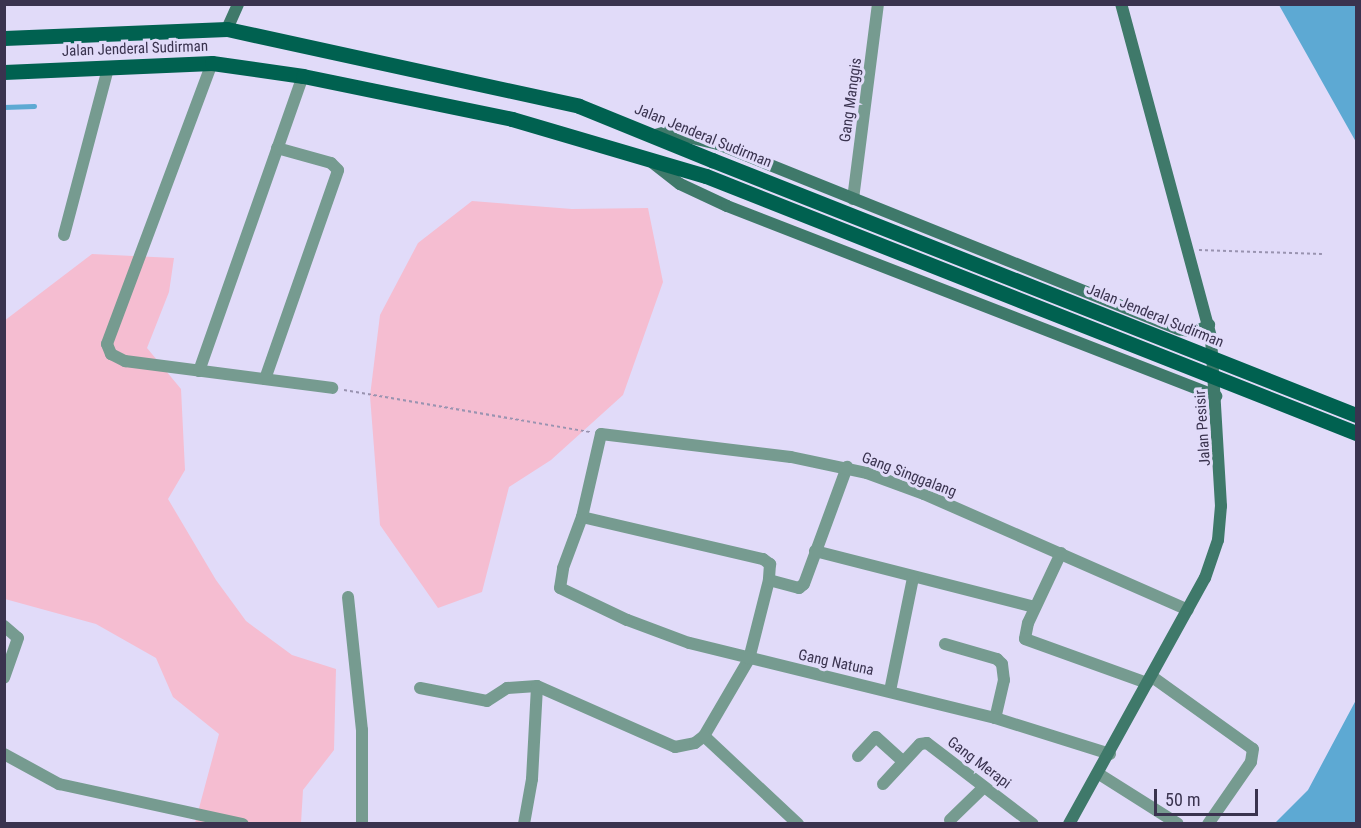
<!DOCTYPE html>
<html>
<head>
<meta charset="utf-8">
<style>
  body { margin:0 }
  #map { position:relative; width:1361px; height:828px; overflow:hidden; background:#e1dbf9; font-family:"Roboto Condensed",sans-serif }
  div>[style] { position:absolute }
  .green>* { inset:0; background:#f5bdd1 }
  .water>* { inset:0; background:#5da9d3 }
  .stream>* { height:4.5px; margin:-2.25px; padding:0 2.25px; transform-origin:2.25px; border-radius:2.25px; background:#5da9d3 }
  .path>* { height:2px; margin-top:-1px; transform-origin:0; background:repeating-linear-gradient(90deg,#9993b0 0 3px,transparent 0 6px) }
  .street>* { height:12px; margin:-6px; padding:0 6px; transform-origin:6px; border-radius:6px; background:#769b90 }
  .secondary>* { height:12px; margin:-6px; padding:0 6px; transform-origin:6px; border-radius:6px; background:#3f796a }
  .primary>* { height:15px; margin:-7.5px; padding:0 7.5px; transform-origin:7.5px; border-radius:7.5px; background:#006150 }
  .primary-bridge>* { height:15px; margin:-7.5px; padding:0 7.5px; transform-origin:7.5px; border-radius:7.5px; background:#006150 }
  span { translate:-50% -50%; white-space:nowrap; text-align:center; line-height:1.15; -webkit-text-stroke:6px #e1dbf9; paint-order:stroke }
  .street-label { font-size:15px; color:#3a334f }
  .frame { position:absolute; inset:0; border:6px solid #3a334f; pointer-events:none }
  .scale { position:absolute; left:1154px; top:789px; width:104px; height:27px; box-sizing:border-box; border:3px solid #3a334f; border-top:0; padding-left:8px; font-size:18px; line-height:21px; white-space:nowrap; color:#3a334f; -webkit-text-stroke:4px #e1dbf9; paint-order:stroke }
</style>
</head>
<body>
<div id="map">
  <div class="green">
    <i style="clip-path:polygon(472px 201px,572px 209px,648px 208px,663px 282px,623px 395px,551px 460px,509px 487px,482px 592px,438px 608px,380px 525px,370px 396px,380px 315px,418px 243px)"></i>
    <i style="clip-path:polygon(92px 254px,174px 258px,169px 292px,147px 348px,181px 389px,185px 470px,168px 499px,216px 580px,246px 621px,292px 655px,336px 669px,334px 750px,303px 790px,301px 823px,195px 823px,219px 734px,173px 697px,156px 658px,96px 624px,5px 599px,4px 321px)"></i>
  </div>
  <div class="water">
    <i style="clip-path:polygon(1279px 5px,1356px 5px,1356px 142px)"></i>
    <i style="clip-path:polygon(1356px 700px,1356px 823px,1275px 823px,1308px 790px)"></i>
  </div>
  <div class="stream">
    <i style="left:4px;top:107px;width:30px;rotate:-2deg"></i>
  </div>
  <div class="path">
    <i style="left:1199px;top:250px;width:123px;rotate:1.9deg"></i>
    <i style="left:344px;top:390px;width:250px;rotate:9.7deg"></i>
  </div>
  <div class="street">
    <i style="left:212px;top:63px;width:300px;rotate:110.5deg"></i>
    <i style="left:107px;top:344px;width:11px;rotate:68deg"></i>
    <i style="left:111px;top:354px;width:16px;rotate:27deg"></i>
    <i style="left:125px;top:361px;width:209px;rotate:7.4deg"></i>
    <i style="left:853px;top:199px;width:197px;rotate:-82.7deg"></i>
    <i style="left:64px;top:235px;width:173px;rotate:-75.2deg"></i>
    <i style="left:199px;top:371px;width:313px;rotate:-70.6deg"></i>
    <i style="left:265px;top:379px;width:221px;rotate:-70.7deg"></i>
    <i style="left:338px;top:170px;width:10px;rotate:-135deg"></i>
    <i style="left:331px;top:163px;width:56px;rotate:-164.5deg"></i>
    <i style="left:582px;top:517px;width:186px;rotate:13.1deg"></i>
    <i style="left:763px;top:559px;width:9px;rotate:36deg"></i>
    <i style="left:770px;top:564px;width:16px;rotate:94deg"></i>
    <i style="left:815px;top:551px;width:227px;rotate:14.3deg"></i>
    <i style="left:1061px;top:553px;width:77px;rotate:115.2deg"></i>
    <i style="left:1028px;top:623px;width:16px;rotate:101deg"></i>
    <i style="left:1025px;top:639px;width:130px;rotate:19.8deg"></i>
    <i style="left:348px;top:597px;width:134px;rotate:84deg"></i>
    <i style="left:362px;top:730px;width:94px;rotate:90deg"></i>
    <i style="left:4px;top:626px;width:18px;rotate:41deg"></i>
    <i style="left:18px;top:638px;width:42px;rotate:109.3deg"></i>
    <i style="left:945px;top:644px;width:54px;rotate:16.1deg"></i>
    <i style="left:997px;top:659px;width:7px;rotate:45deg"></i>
    <i style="left:1002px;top:664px;width:16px;rotate:83deg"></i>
    <i style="left:1004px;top:680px;width:39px;rotate:103deg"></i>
    <i style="left:1151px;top:676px;width:125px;rotate:35.6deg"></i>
    <i style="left:1253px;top:749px;width:13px;rotate:99deg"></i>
    <i style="left:1251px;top:762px;width:75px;rotate:124.7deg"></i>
    <i style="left:420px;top:688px;width:68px;rotate:11deg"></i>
    <i style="left:487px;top:701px;width:24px;rotate:-33deg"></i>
    <i style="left:507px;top:688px;width:30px;rotate:-4deg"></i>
    <i style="left:537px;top:686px;width:151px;rotate:23.8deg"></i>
    <i style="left:675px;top:747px;width:20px;rotate:-11deg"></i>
    <i style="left:695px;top:743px;width:11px;rotate:-38deg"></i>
    <i style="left:704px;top:736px;width:89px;rotate:-59.7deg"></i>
    <i style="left:749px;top:659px;width:81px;rotate:-75.8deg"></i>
    <i style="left:769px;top:580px;width:31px;rotate:15deg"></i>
    <i style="left:799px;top:588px;width:6px;rotate:-39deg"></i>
    <i style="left:804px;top:584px;width:125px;rotate:-69.8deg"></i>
    <i style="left:890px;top:691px;width:115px;rotate:-78.5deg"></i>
    <i style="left:704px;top:736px;width:129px;rotate:43.1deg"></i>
    <i style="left:4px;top:754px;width:63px;rotate:28.6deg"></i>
    <i style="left:59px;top:784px;width:188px;rotate:12.3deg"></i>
    <i style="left:1110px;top:754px;width:121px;rotate:-162.6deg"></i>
    <i style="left:995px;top:718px;width:315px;rotate:-166.2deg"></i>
    <i style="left:689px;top:643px;width:66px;rotate:-159.6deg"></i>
    <i style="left:627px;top:620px;width:74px;rotate:-154.5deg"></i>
    <i style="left:560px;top:588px;width:20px;rotate:-81deg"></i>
    <i style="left:563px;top:568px;width:54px;rotate:-69.6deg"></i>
    <i style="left:582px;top:517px;width:85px;rotate:-77.1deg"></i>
    <i style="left:601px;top:434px;width:191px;rotate:6.9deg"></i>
    <i style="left:791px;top:457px;width:78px;rotate:11.9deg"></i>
    <i style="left:867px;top:473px;width:61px;rotate:20.2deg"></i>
    <i style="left:924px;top:494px;width:288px;rotate:23.7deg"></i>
    <i style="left:858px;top:756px;width:26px;rotate:-47deg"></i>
    <i style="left:876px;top:737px;width:36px;rotate:42deg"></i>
    <i style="left:1099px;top:774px;width:93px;rotate:32.3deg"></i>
    <i style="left:883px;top:784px;width:54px;rotate:-47.2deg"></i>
    <i style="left:920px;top:744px;width:7px;rotate:-8deg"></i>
    <i style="left:927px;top:743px;width:133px;rotate:37.4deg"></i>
    <i style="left:950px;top:820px;width:47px;rotate:-44.1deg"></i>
    <i style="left:524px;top:824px;width:46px;rotate:-79.9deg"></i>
    <i style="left:532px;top:779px;width:93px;rotate:-86.9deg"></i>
  </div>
  <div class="secondary">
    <i style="left:227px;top:29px;width:27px;rotate:-66deg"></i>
    <i style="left:652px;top:136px;width:15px;rotate:-16deg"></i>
    <i style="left:666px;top:132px;width:53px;rotate:13deg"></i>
    <i style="left:718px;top:144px;width:497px;rotate:21.9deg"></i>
    <i style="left:1179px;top:329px;width:16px;rotate:11deg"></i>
    <i style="left:1195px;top:332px;width:16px;rotate:-27deg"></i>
    <i style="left:653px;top:163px;width:34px;rotate:38deg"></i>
    <i style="left:680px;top:184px;width:52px;rotate:25.1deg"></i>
    <i style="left:727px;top:206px;width:525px;rotate:21.23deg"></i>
    <i style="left:1069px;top:824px;width:281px;rotate:-61.1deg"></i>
    <i style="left:1205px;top:578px;width:40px;rotate:-71.1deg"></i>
    <i style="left:1218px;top:540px;width:34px;rotate:-85deg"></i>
    <i style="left:1221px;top:506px;width:169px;rotate:-93.4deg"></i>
    <i style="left:1211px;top:337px;width:345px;rotate:-105.1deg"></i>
  </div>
  <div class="primary">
    <i style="left:4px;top:38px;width:223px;rotate:-2.3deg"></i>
    <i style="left:227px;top:29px;width:360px;rotate:12.3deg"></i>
    <i style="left:579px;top:106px;width:144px;rotate:22.1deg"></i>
    <i style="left:4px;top:72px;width:208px;rotate:-2.5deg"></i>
    <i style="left:212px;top:63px;width:92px;rotate:8.1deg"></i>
    <i style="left:303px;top:76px;width:213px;rotate:11.6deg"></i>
    <i style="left:512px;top:119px;width:202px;rotate:16.4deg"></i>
  </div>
  <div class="primary-bridge">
    <i style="left:712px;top:160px;width:693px;rotate:21.6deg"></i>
    <i style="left:706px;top:176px;width:699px;rotate:21.57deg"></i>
  </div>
  <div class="street-label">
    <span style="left:135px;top:49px;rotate:-2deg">Jalan Jenderal Sudirman</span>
    <span style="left:851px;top:100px;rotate:-82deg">Gang Manggis</span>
    <span style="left:703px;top:136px;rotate:22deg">Jalan Jenderal Sudirman</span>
    <span style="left:1155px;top:316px;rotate:22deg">Jalan Jenderal Sudirman</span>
    <span style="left:1203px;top:428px;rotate:-94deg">Jalan Pesisir</span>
    <span style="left:909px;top:475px;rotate:21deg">Gang Singgalang</span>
    <span style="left:836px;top:663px;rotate:12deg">Gang Natuna</span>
    <span style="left:979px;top:763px;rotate:37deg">Gang Merapi</span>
  </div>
  <div class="frame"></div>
  <div class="scale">50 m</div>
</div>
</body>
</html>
